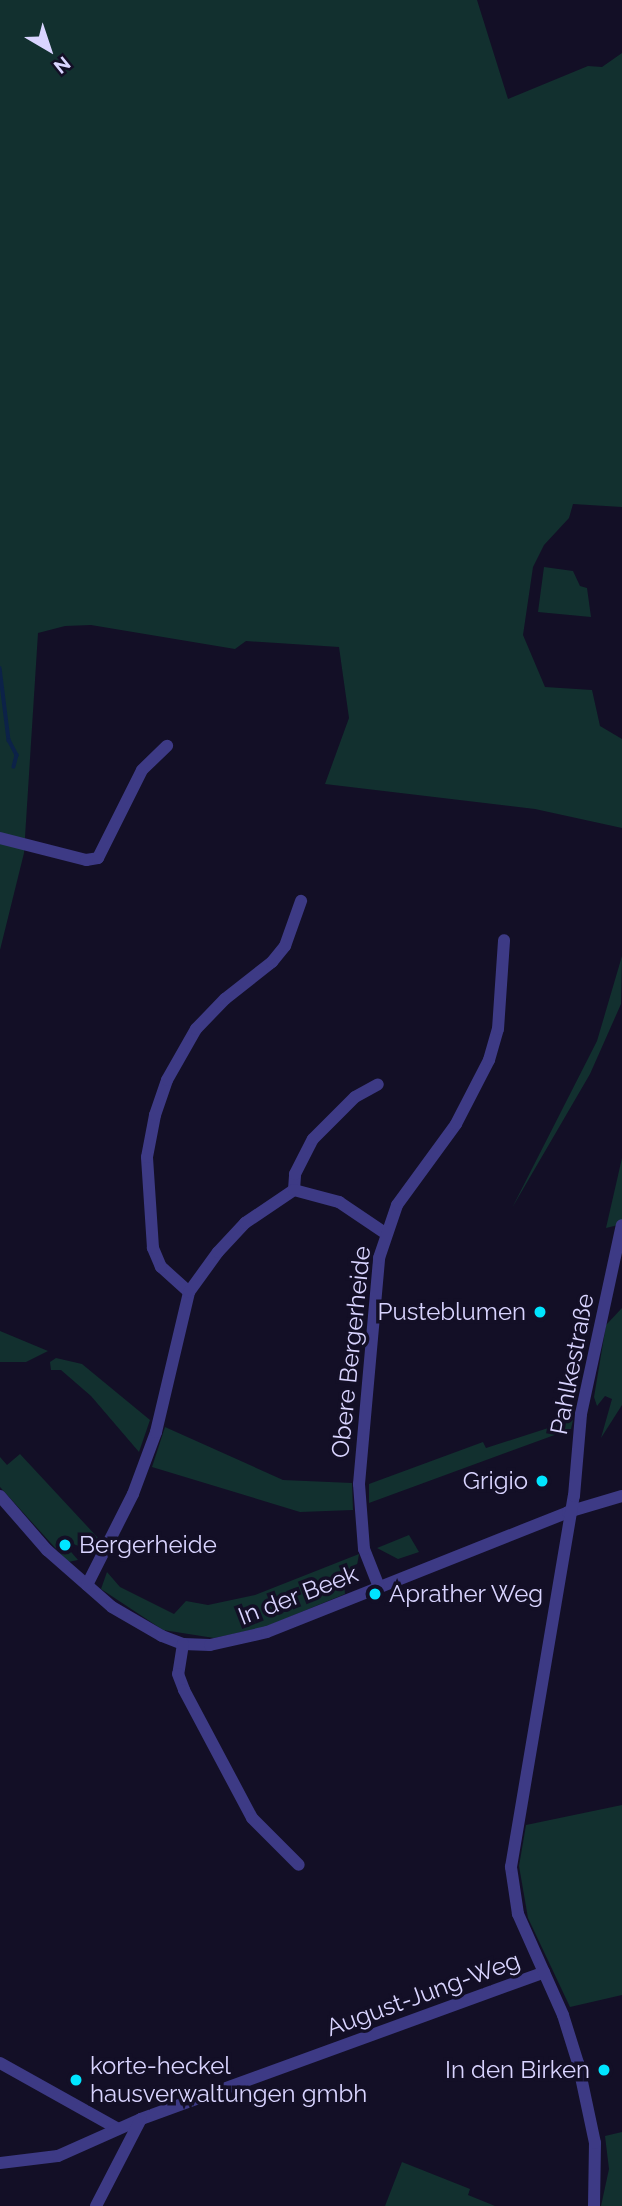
<!DOCTYPE html>
<html>
<head>
<meta charset="utf-8">
<style>
  body { margin:0 }
  #map { position:relative; width:622px; height:2206px; overflow:hidden; background:#130f26; font-family:Raleway,sans-serif }
  div>[style] { position:absolute }
  .green>* { inset:0; background:#12302f }
  .stream>* { height:3.5px; margin:-1.75px; padding:0 1.75px; transform-origin:1.75px; border-radius:1.75px; background:#0c2248 }
  .minor>* { height:12px; margin:-6px; padding:0 6px; transform-origin:6px; border-radius:6px; background:#3d3a85 }
  .dots>* { width:19px; height:19px; translate:-50% -50%; box-sizing:border-box; border:4px solid #130f26; border-radius:50% }
  span { translate:-50% -50%; white-space:nowrap; text-align:center; line-height:1.15; -webkit-text-stroke:7px #130f26; paint-order:stroke }
  .poi-label { font-size:24px; color:#d9d4ff }
  .right { translate:-100% -50%; text-align:right }
  .left { translate:0 -50%; text-align:left }
  .street-label { font-size:24px; color:#d9d4ff }
  .north { position:absolute; left:14px; top:14px; width:70px; height:70px; -webkit-text-stroke:5px #130f26; paint-order:stroke; rotate:141deg; font-size:19px; font-weight:700; line-height:28px; text-align:center; color:#d9d4ff }
  .north::after { content:''; display:block; margin:auto; width:24px; height:32px; background:#d9d4ff; clip-path:polygon(50% 0,100% 100%,50% 72%,0 100%) }
</style>
</head>
<body>
<div id="map">
  <div class="green">
    <i style="clip-path:polygon(0 0,477px 0,508px 99px,588px 66px,602px 67px,622px 53px,622px 507px,573px 504px,569px 518px,544px 545px,533px 567px,523px 635px,545px 687px,592px 690px,600px 726px,622px 739px,622px 828px,535px 809px,325px 784px,349px 718px,339px 647px,246px 641px,235px 649px,91px 625px,65px 626px,38px 633px,24px 853px,0 950px)"></i>
    <i style="clip-path:polygon(544px 567px,573px 571px,580px 586px,587px 588px,591px 617px,538px 612px)"></i>
    <i style="clip-path:polygon(622px 956px,621px 1004px,590px 1074px,512px 1208px,597px 1041px)"></i>
    <i style="clip-path:polygon(622px 1158px,622px 1224px,606px 1228px)"></i>
    <i style="clip-path:polygon(622px 1308px,622px 1405px,601px 1438px,612px 1399px,605px 1396px,597px 1406px,594px 1397px,606px 1325px)"></i>
    <i style="clip-path:polygon(0 1331px,48px 1351px,26px 1362px,0 1362px)"></i>
    <i style="clip-path:polygon(56px 1358px,82px 1364px,150px 1420px,139px 1452px,91px 1396px,61px 1370px,51px 1370px,50px 1362px)"></i>
    <i style="clip-path:polygon(573px 1420px,571px 1429px,369px 1503px,369px 1484px,483px 1442px,486px 1448px)"></i>
    <i style="clip-path:polygon(165px 1427px,283px 1480px,352px 1483px,353px 1510px,300px 1512px,152px 1467px)"></i>
    <i style="clip-path:polygon(20px 1454px,99px 1539px,84px 1548px,60px 1539px,78px 1560px,68px 1562px,0 1487px,0 1457px,7px 1465px)"></i>
    <i style="clip-path:polygon(409px 1535px,419px 1552px,398px 1559px,377px 1548px)"></i>
    <i style="clip-path:polygon(359px 1554px,356px 1571px,344px 1582px,345px 1594px,265px 1627px,214px 1638px,163px 1630px,101px 1589px,107px 1572px,120px 1587px,174px 1614px,186px 1601px,208px 1605px,255px 1595px)"></i>
    <i style="clip-path:polygon(622px 1805px,622px 1995px,570px 2007px,528px 1918px,519px 1866px,526px 1825px)"></i>
    <i style="clip-path:polygon(622px 2132px,622px 2206px,601px 2206px,609px 2169px,605px 2136px)"></i>
    <i style="clip-path:polygon(402px 2162px,470px 2189px,468px 2195px,495px 2206px,385px 2206px)"></i>
  </div>
  <div class="stream">
    <i style="left:0;top:668px;width:73px;rotate:82.9deg"></i>
    <i style="left:9px;top:740px;width:17px;rotate:62deg"></i>
    <i style="left:17px;top:755px;width:12px;rotate:104deg"></i>
  </div>
  <div class="minor">
    <i style="left:0;top:838px;width:89px;rotate:14.3deg"></i>
    <i style="left:86px;top:860px;width:12px;rotate:-9deg"></i>
    <i style="left:98px;top:858px;width:98px;rotate:-63.4deg"></i>
    <i style="left:142px;top:770px;width:35px;rotate:-44deg"></i>
    <i style="left:294px;top:1190px;width:16px;rotate:-86deg"></i>
    <i style="left:295px;top:1174px;width:39px;rotate:-63deg"></i>
    <i style="left:313px;top:1139px;width:59px;rotate:-45deg"></i>
    <i style="left:355px;top:1097px;width:26px;rotate:-29deg"></i>
    <i style="left:189px;top:1292px;width:38px;rotate:-138deg"></i>
    <i style="left:161px;top:1267px;width:21px;rotate:-113deg"></i>
    <i style="left:153px;top:1248px;width:91px;rotate:-93.8deg"></i>
    <i style="left:147px;top:1157px;width:43px;rotate:-79.2deg"></i>
    <i style="left:155px;top:1115px;width:37px;rotate:-71deg"></i>
    <i style="left:167px;top:1080px;width:59px;rotate:-60.4deg"></i>
    <i style="left:196px;top:1029px;width:42px;rotate:-46deg"></i>
    <i style="left:225px;top:999px;width:60px;rotate:-38.2deg"></i>
    <i style="left:272px;top:962px;width:21px;rotate:-51deg"></i>
    <i style="left:285px;top:946px;width:48px;rotate:-70.4deg"></i>
    <i style="left:0;top:1496px;width:72px;rotate:49deg"></i>
    <i style="left:47px;top:1550px;width:86px;rotate:41.2deg"></i>
    <i style="left:112px;top:1607px;width:58px;rotate:30.1deg"></i>
    <i style="left:162px;top:1636px;width:22px;rotate:21deg"></i>
    <i style="left:183px;top:1644px;width:27px;rotate:2deg"></i>
    <i style="left:210px;top:1645px;width:58px;rotate:-12.8deg"></i>
    <i style="left:267px;top:1632px;width:324px;rotate:-21.7deg"></i>
    <i style="left:568px;top:1512px;width:56px;rotate:-16.5deg"></i>
    <i style="left:87px;top:1585px;width:102px;rotate:-63.2deg"></i>
    <i style="left:133px;top:1494px;width:66px;rotate:-69.6deg"></i>
    <i style="left:156px;top:1432px;width:144px;rotate:-76.7deg"></i>
    <i style="left:189px;top:1292px;width:49px;rotate:-54.1deg"></i>
    <i style="left:218px;top:1252px;width:40px;rotate:-47deg"></i>
    <i style="left:245px;top:1223px;width:59px;rotate:-34deg"></i>
    <i style="left:294px;top:1190px;width:47px;rotate:14.9deg"></i>
    <i style="left:339px;top:1202px;width:55px;rotate:34deg"></i>
    <i style="left:379px;top:1587px;width:41px;rotate:-111.5deg"></i>
    <i style="left:364px;top:1549px;width:65px;rotate:-94.4deg"></i>
    <i style="left:359px;top:1484px;width:227px;rotate:-84.9deg"></i>
    <i style="left:379px;top:1258px;width:56px;rotate:-71.2deg"></i>
    <i style="left:397px;top:1205px;width:100px;rotate:-53.9deg"></i>
    <i style="left:456px;top:1124px;width:72px;rotate:-62.7deg"></i>
    <i style="left:489px;top:1060px;width:32px;rotate:-74deg"></i>
    <i style="left:498px;top:1029px;width:89px;rotate:-86.1deg"></i>
    <i style="left:183px;top:1644px;width:30px;rotate:99deg"></i>
    <i style="left:178px;top:1674px;width:17px;rotate:69deg"></i>
    <i style="left:184px;top:1690px;width:145px;rotate:62deg"></i>
    <i style="left:252px;top:1818px;width:66px;rotate:45deg"></i>
    <i style="left:0;top:2063px;width:135px;rotate:29.2deg"></i>
    <i style="left:0;top:2163px;width:58px;rotate:-6.9deg"></i>
    <i style="left:58px;top:2156px;width:91px;rotate:-24deg"></i>
    <i style="left:141px;top:2119px;width:429px;rotate:-20deg"></i>
    <i style="left:96px;top:2206px;width:98px;rotate:-62.7deg"></i>
    <i style="left:594px;top:2206px;width:63px;rotate:-89.1deg"></i>
    <i style="left:595px;top:2143px;width:82px;rotate:-102deg"></i>
    <i style="left:578px;top:2063px;width:50px;rotate:-107.4deg"></i>
    <i style="left:563px;top:2015px;width:111px;rotate:-114deg"></i>
    <i style="left:518px;top:1914px;width:48px;rotate:-98.5deg"></i>
    <i style="left:511px;top:1867px;width:376px;rotate:-80.4deg"></i>
    <i style="left:574px;top:1496px;width:82px;rotate:-85.1deg"></i>
    <i style="left:581px;top:1414px;width:193px;rotate:-77.8deg"></i>
  </div>
  <div class="dots">
    <i style="left:540px;top:1312px;background:#00e5ff"></i>
    <i style="left:542px;top:1481px;background:#00e5ff"></i>
    <i style="left:65px;top:1545px;background:#00e5ff"></i>
    <i style="left:375px;top:1594px;background:#00e5ff"></i>
    <i style="left:604px;top:2070px;background:#00e5ff"></i>
    <i style="left:76px;top:2080px;background:#00e5ff"></i>
  </div>
  <div class="poi-label">
    <span class="right" style="left:526px;top:1312px">Pusteblumen</span>
    <span class="right" style="left:528px;top:1481px">Grigio</span>
    <span class="left" style="left:79px;top:1545px">Bergerheide</span>
    <span class="left" style="left:389px;top:1594px">Aprather Weg</span>
    <span class="left" style="left:90px;top:2080px">korte-heckel<br>hausverwaltungen gmbh</span>
    <span class="right" style="left:590px;top:2070px">In den Birken</span>
  </div>
  <div class="street-label">
    <span style="left:351px;top:1352px;rotate:-84deg">Obere Bergerheide</span>
    <span style="left:572px;top:1364px;rotate:-79deg">Pahlkestraße</span>
    <span style="left:298px;top:1595px;rotate:-21deg">In der Beek</span>
    <span style="left:423px;top:1994px;rotate:-20deg">August-Jung-Weg</span>
  </div>
  <div class="north">N</div>
</div>
</body>
</html>
